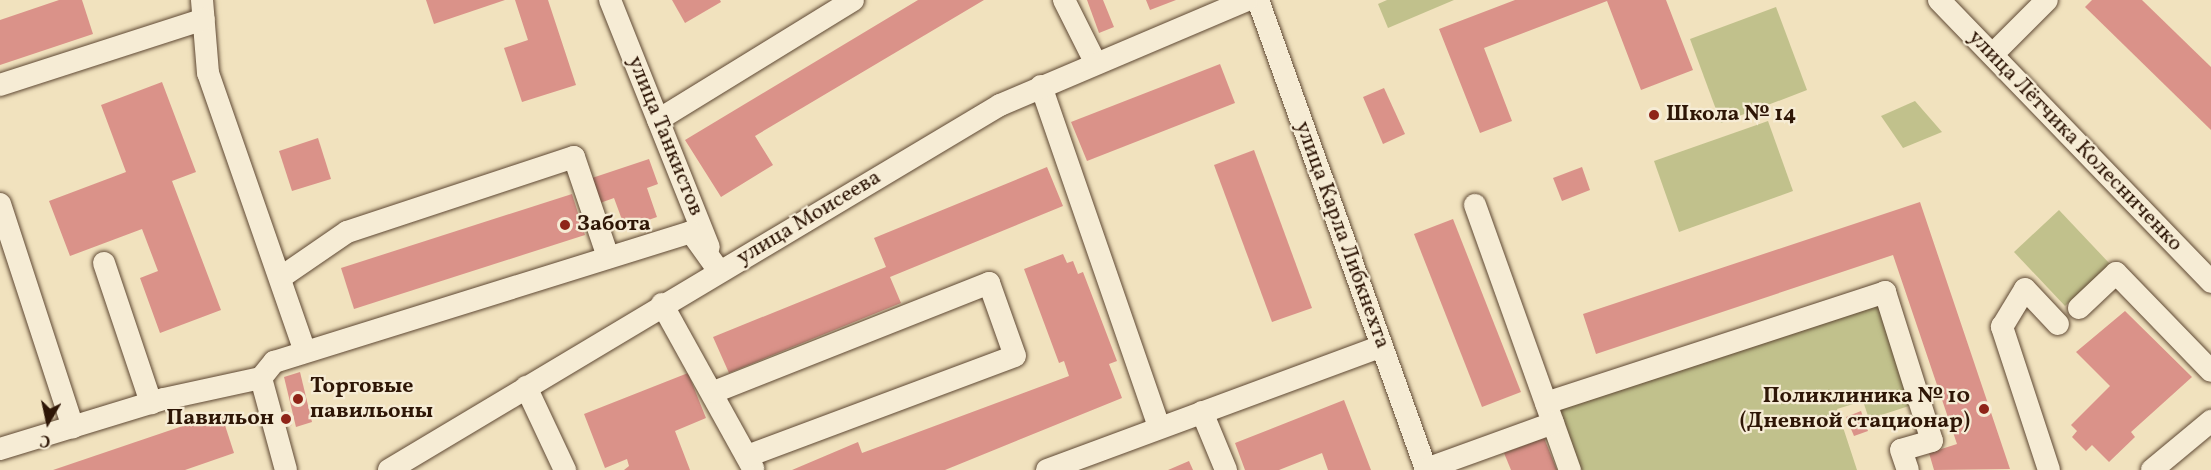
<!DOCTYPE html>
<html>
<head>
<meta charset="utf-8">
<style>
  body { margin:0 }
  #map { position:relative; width:2211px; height:470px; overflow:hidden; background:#f1e2be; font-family:Vollkorn,serif }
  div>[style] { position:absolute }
  .green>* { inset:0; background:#c1c18c }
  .building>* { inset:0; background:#da9289 }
  .roads { filter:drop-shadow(0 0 2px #5f4934) drop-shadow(0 0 2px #5f4934) }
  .minor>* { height:22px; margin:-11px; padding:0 11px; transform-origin:11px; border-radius:11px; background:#f6ecd5 }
  .dots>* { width:16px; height:16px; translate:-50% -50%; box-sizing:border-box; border:3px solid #f6ecd5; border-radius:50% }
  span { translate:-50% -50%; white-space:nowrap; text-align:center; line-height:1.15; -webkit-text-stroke:4.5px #f6ecd5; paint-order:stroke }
  .poi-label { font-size:22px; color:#2e1606; font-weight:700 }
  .left { translate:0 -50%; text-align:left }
  .right { translate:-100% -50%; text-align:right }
  .street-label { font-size:22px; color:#2e1606 }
  .north { position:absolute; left:18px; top:392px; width:60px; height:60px; -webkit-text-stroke:4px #f6ecd5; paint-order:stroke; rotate:189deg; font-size:16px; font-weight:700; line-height:24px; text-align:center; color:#2e1606 }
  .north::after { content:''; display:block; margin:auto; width:21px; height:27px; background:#2e1606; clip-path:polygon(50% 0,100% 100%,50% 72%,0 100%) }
</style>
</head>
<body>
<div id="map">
  <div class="green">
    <i style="clip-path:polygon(1387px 0,1454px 0,1388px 28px,1378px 4px)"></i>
    <i style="clip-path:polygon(1776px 7px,1807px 90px,1721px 123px,1690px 39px)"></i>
    <i style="clip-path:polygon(1915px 101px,1942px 132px,1903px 148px,1881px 116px)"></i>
    <i style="clip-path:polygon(1768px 121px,1793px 191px,1679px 232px,1654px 161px)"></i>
    <i style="clip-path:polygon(2059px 210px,2110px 264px,2065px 306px,2014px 252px)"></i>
    <i style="clip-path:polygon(1878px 303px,1912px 405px,1869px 419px,1863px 401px,1837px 409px,1857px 470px,1580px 470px,1557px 407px)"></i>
  </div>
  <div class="building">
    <i style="clip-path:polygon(59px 0,82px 0,93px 34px,0 65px,0 20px)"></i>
    <i style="clip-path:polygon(426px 0,505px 0,434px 24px)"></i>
    <i style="clip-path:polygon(515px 0,548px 0,576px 85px,522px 102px,504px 48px,528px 40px)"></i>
    <i style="clip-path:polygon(672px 0,720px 0,721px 2px,685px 23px)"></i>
    <i style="clip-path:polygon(918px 0,984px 0,755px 136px,773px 165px,721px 197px,685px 140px)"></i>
    <i style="clip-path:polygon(1087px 0,1103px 0,1114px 27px,1099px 33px)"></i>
    <i style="clip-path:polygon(1146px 0,1176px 0,1150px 10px)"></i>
    <i style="clip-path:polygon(1515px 0,1666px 0,1693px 70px,1641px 90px,1607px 1px,1484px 48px,1512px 121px,1480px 133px,1439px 29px)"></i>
    <i style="clip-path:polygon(2092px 0,2142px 0,2211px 67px,2211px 130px,2085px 7px)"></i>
    <i style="clip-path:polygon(1220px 64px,1235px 103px,1087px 161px,1071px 122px)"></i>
    <i style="clip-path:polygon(162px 82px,196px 172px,172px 181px,221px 310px,160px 333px,140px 278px,158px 271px,142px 229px,70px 256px,49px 201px,126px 172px,101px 105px)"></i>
    <i style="clip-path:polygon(1384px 88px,1405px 134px,1383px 144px,1363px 97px)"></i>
    <i style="clip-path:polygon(318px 138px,331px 179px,292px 191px,279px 151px)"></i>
    <i style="clip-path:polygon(1254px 150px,1312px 308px,1272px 322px,1214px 165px)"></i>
    <i style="clip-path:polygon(649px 159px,658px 184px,647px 188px,657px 217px,625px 228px,614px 198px,600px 203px,592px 178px)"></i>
    <i style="clip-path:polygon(1047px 167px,1063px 206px,890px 277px,901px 303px,729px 373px,713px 337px,886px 267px,874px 238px)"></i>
    <i style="clip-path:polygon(1582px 167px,1590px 190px,1562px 201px,1553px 178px)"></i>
    <i style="clip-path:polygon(572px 194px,585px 235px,354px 309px,341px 268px)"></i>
    <i style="clip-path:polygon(1920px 202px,2010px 469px,1934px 470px,1929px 453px,1957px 444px,1893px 255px,1596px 354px,1583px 314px)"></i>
    <i style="clip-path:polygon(1453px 219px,1521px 392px,1482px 407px,1414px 234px)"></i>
    <i style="clip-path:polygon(1063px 254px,1067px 263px,1073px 261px,1078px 274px,1083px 272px,1117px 361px,1109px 364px,1122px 398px,945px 470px,792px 470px,858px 442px,862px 453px,1069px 376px,1064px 361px,1059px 363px,1024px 269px)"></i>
    <i style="clip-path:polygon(2125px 311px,2192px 377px,2131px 432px,2135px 437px,2109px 462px,2092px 445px,2086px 451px,2072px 437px,2077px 431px,2071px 425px,2110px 386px,2076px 352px)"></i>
    <i style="clip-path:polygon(300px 372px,312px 422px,296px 427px,284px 377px)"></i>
    <i style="clip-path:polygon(688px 373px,706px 418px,675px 431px,690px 470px,624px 470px,629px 466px,627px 459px,605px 468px,584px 414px)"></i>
    <i style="clip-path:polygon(1344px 400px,1371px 470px,1328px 470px,1322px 453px,1279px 470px,1245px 470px,1235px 443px)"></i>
    <i style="clip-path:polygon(289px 411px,292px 425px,282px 428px,279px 413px)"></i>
    <i style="clip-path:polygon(1861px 411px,1868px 431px,1854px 436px,1846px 417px)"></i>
    <i style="clip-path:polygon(221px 413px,234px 453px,185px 470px,53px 470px)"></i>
    <i style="clip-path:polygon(1544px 438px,1557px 470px,1511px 470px,1504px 453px)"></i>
    <i style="clip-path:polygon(1189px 461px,1193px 470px,1168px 470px)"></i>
  </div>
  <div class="roads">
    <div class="minor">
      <i style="left:202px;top:0;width:73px;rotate:85.3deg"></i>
      <i style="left:208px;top:73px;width:292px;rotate:70.8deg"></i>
      <i style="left:610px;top:0;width:266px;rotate:68.2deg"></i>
      <i style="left:1064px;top:0;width:69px;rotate:63.4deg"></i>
      <i style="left:1258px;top:0;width:499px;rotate:70.3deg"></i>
      <i style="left:1939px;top:0;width:392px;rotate:46deg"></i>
      <i style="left:1993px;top:54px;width:76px;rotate:-45deg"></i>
      <i style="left:0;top:85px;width:214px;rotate:-17.9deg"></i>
      <i style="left:1041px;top:86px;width:361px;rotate:70.9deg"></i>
      <i style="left:658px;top:120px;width:229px;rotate:-31.6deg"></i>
      <i style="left:0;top:204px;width:235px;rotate:71.9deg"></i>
      <i style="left:1475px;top:205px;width:282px;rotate:70.3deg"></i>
      <i style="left:104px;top:263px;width:148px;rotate:71.4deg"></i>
      <i style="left:280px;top:278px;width:81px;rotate:-34.5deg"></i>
      <i style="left:347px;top:232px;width:239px;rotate:-18.3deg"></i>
      <i style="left:574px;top:157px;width:106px;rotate:71.2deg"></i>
      <i style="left:662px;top:304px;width:188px;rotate:61deg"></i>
      <i style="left:2079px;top:308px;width:51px;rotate:-43.4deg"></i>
      <i style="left:2116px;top:273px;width:136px;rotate:45.9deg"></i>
      <i style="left:526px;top:387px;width:92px;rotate:64.8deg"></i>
      <i style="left:714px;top:392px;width:296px;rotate:-21.6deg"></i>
      <i style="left:989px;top:283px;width:77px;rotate:70.4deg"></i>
      <i style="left:1015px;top:356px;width:286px;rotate:159.5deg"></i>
      <i style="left:1546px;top:403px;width:357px;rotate:-18.1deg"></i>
      <i style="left:1885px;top:292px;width:156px;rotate:72.5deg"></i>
      <i style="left:1932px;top:441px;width:32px;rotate:164deg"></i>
      <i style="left:1901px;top:450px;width:21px;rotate:71deg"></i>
      <i style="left:1202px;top:412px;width:63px;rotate:67.5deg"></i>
      <i style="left:0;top:449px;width:171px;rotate:-17deg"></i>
      <i style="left:164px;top:399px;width:99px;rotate:-12.2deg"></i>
      <i style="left:1426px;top:469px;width:135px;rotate:-19.9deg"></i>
      <i style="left:286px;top:470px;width:95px;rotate:-105.2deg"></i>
      <i style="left:261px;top:378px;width:21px;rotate:-51deg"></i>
      <i style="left:274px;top:362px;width:437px;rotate:-17.3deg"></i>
      <i style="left:691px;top:232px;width:48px;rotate:54.3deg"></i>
      <i style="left:389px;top:470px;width:712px;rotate:-30.85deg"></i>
      <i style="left:1000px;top:105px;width:268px;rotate:-23deg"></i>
      <i style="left:1047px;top:470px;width:357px;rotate:-20.3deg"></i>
      <i style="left:2049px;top:470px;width:151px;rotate:-108.2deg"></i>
      <i style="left:2002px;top:327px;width:44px;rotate:-58.8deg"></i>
      <i style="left:2025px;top:289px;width:48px;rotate:46.7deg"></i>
      <i style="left:2152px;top:470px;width:77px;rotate:-39.7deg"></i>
    </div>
  </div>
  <div class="dots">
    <i style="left:1654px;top:115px;background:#8f2418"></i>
    <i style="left:565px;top:225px;background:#8f2418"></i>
    <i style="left:298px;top:399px;background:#8f2418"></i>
    <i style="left:1984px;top:409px;background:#8f2418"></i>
    <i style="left:286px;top:419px;background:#8f2418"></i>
  </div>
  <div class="poi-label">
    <span class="left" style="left:1666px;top:115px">Школа № 14</span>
    <span class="left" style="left:577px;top:225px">Забота</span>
    <span class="left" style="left:310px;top:399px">Торговые<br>павильоны</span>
    <span class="right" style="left:1970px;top:409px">Поликлиника № 10<br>(Дневной стационар)</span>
    <span class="right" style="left:274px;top:419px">Павильон</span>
  </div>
  <div class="street-label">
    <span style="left:665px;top:136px;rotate:68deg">улица Танкистов</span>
    <span style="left:2075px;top:141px;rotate:46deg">улица Лётчика Колесниченко</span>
    <span style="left:809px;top:218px;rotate:-31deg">улица Моисеева</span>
    <span style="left:1342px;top:235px;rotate:70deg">улица Карла Либкнехта</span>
  </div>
  <div class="north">С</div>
</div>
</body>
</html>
